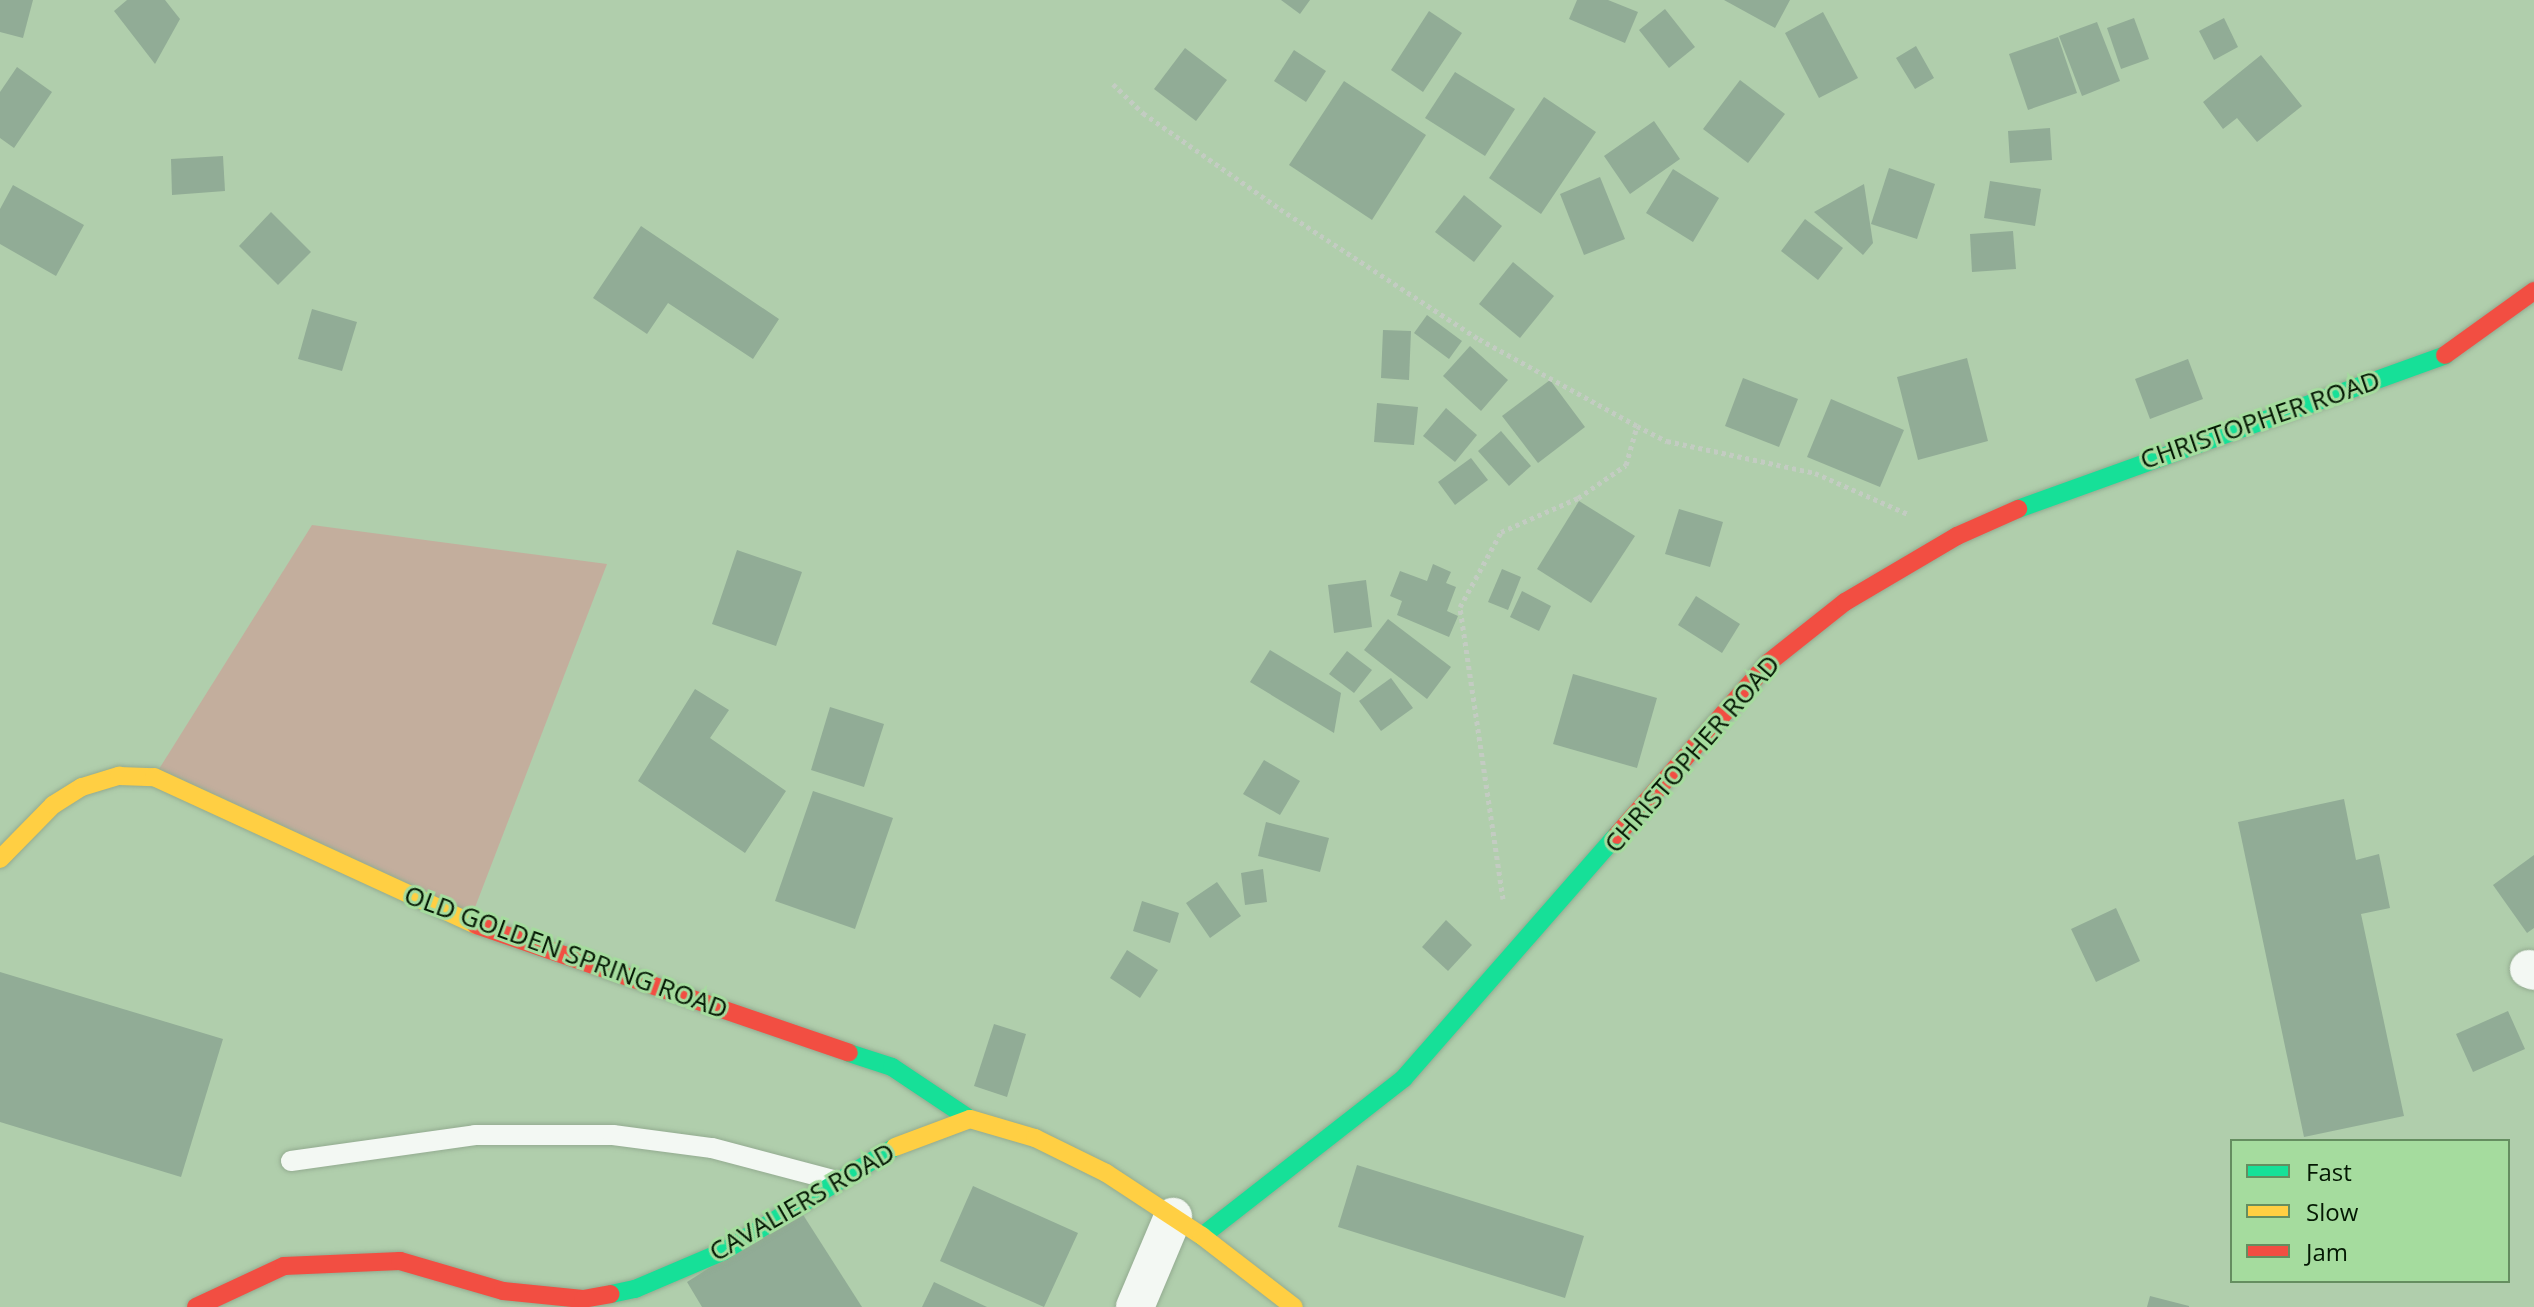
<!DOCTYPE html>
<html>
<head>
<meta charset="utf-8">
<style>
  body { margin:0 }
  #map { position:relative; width:2534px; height:1307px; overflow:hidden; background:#b0ceac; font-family:"Open Sans",sans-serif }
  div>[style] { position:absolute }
  .green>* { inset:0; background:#c3ae9d }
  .building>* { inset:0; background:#91ac96 }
  .path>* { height:5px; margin-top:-2.5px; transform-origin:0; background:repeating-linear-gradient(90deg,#c3ccc2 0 4px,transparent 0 8px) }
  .roads { filter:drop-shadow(0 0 2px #93ab90) drop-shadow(0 0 2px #93ab90) }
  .lane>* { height:20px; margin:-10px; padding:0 10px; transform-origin:10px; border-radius:10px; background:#f3f8f3 }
  .street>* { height:38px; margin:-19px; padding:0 19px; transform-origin:19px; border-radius:19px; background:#f3f8f3 }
  .fast>* { height:18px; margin:-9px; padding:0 9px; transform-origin:9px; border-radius:9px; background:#16e098 }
  .slow>* { height:18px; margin:-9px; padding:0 9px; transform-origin:9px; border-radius:9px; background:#ffcf43 }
  .jam>* { height:18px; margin:-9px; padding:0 9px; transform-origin:9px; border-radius:9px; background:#f24e42 }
  span { translate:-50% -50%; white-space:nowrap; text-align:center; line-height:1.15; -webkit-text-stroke:6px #a5dc9e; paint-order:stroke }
  .street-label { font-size:26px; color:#041803 }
  .legend { position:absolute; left:2230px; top:1139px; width:280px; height:144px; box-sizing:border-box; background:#a5dc9e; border:2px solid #658e60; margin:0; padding:10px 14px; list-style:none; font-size:24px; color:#041803 }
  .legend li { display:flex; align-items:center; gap:16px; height:40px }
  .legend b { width:40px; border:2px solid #658e60 }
</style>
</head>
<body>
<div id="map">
  <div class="green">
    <i style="clip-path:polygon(312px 525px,607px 564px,469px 923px,154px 777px)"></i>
  </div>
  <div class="building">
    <i style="clip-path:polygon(0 0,33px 0,23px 38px,0 32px)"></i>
    <i style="clip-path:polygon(127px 0,165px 0,180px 19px,155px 64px,114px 11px)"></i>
    <i style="clip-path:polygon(1281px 0,1310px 0,1300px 14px)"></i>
    <i style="clip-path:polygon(1577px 0,1608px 0,1638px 12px,1625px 43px,1569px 19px)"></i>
    <i style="clip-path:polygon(1724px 0,1790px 0,1775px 28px)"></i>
    <i style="clip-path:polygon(1665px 9px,1695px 47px,1669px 68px,1639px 30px)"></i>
    <i style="clip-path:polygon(1429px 11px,1462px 33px,1423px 92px,1391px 70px)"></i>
    <i style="clip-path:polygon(1823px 12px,1858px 78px,1819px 98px,1785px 33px)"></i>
    <i style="clip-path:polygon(2134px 18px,2149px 59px,2121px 69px,2107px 28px)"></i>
    <i style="clip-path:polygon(2224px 18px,2238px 47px,2214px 60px,2199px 31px)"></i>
    <i style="clip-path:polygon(2097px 22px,2120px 81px,2082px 96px,2059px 36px)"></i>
    <i style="clip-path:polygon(2058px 37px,2077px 93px,2028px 110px,2009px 54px)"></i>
    <i style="clip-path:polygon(1916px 46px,1934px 78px,1915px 89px,1896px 58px)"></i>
    <i style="clip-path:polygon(1185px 48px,1227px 80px,1196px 121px,1154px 89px)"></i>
    <i style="clip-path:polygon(1294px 50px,1326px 71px,1306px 102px,1274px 81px)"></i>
    <i style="clip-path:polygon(2261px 55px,2302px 106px,2257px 142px,2237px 118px,2223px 129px,2203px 102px)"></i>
    <i style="clip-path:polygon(17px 67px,52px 92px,14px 148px,0 138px,0 92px)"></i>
    <i style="clip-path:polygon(1455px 72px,1515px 109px,1485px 156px,1425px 118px)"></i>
    <i style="clip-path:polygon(1740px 80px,1785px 114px,1748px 163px,1703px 129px)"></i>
    <i style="clip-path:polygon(1344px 81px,1426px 135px,1372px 220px,1289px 165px)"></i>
    <i style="clip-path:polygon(1544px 97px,1596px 132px,1541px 214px,1489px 178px)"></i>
    <i style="clip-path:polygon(1654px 121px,1680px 159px,1630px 194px,1604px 156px)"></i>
    <i style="clip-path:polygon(2050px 128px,2052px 160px,2010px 163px,2008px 131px)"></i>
    <i style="clip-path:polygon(223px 156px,225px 191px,172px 195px,171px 159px)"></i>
    <i style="clip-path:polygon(1889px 168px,1935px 184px,1917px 239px,1871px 224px)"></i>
    <i style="clip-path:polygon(1673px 169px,1719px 198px,1693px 242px,1646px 213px)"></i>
    <i style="clip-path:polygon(1600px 177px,1625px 239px,1584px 255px,1560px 194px)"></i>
    <i style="clip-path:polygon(1990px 181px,2041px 189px,2035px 226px,1984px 218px)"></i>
    <i style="clip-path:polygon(1864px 184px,1873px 243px,1863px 255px,1814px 212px)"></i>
    <i style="clip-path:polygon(13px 185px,84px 225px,56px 276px,0 244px,0 209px)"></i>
    <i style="clip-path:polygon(1464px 195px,1502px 226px,1474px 262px,1435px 232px)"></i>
    <i style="clip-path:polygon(271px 212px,311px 252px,278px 285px,239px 246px)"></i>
    <i style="clip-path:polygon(1805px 219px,1843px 248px,1818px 280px,1781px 251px)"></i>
    <i style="clip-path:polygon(641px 226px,779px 319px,753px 359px,668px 303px,647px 334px,593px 298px)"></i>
    <i style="clip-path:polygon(2013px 231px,2016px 269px,1972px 272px,1970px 234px)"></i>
    <i style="clip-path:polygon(1513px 262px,1554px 296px,1520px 338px,1479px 304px)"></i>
    <i style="clip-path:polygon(312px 309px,357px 322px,342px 371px,298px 359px)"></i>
    <i style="clip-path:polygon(1427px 315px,1462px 341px,1449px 359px,1414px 333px)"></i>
    <i style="clip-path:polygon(1383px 330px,1411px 331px,1409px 380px,1381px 378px)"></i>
    <i style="clip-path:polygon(1470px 346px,1508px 380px,1481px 411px,1443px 376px)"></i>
    <i style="clip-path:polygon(1967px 358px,1988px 441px,1918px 460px,1897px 377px)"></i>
    <i style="clip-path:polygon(2188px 359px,2203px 399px,2150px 419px,2135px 379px)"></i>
    <i style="clip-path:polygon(1743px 378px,1798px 399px,1779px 447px,1725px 426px)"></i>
    <i style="clip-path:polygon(1550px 380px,1585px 427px,1538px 463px,1502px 416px)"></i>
    <i style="clip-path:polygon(1831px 399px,1904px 430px,1880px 487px,1807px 457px)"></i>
    <i style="clip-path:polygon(1377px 403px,1418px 407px,1414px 445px,1374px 442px)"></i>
    <i style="clip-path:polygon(1446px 408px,1477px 435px,1455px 462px,1423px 436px)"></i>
    <i style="clip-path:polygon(1501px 431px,1531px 466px,1509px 486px,1478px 451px)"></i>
    <i style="clip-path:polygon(1471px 458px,1488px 480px,1455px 505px,1438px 482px)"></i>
    <i style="clip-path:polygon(1579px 501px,1635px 536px,1591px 603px,1537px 569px)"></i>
    <i style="clip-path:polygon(1679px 509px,1723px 522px,1710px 567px,1665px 554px)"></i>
    <i style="clip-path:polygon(737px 550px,802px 572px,776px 646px,712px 624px)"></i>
    <i style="clip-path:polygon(1433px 564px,1451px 572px,1446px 583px,1456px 587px,1447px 611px,1458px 616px,1449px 637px,1397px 615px,1402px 601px,1390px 596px,1400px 571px,1427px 581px)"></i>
    <i style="clip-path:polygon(1502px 569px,1521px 577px,1508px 610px,1488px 602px)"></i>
    <i style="clip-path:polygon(1366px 580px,1372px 627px,1334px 633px,1328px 585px)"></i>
    <i style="clip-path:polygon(1522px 591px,1551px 606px,1539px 631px,1510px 617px)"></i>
    <i style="clip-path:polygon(1696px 596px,1740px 624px,1722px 653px,1678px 625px)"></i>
    <i style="clip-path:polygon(1388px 619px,1451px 667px,1427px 699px,1364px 650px)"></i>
    <i style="clip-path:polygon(1270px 650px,1341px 693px,1334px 733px,1250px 682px)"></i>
    <i style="clip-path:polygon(1347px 651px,1372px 670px,1354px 693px,1329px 674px)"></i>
    <i style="clip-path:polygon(1573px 674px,1657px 698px,1637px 768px,1553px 744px)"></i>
    <i style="clip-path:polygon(1391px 678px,1413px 708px,1381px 731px,1359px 701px)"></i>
    <i style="clip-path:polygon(695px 689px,729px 710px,710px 738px,786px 791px,745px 853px,638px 781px)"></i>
    <i style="clip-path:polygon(830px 707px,884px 724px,864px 787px,811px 770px)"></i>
    <i style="clip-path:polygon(1264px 760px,1300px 781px,1280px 815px,1243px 794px)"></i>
    <i style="clip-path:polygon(813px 791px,893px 818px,855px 929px,775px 901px)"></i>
    <i style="clip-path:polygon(2344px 799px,2356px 860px,2379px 854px,2390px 908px,2361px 914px,2404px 1116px,2304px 1137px,2238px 822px)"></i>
    <i style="clip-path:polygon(1266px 822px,1329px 838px,1320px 872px,1258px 856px)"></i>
    <i style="clip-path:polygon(2534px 855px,2534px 928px,2527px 933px,2493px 885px)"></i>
    <i style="clip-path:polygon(1263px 869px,1267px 902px,1245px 905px,1241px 873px)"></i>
    <i style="clip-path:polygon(1217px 882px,1241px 916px,1210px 938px,1186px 903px)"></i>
    <i style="clip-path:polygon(1142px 901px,1179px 913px,1170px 943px,1133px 931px)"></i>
    <i style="clip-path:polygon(2116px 908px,2140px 961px,2096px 982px,2071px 929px)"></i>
    <i style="clip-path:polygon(1446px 920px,1472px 945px,1448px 971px,1422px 947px)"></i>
    <i style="clip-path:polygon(1127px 950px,1158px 970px,1140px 998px,1110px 978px)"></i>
    <i style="clip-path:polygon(0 972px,223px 1039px,181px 1177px,0 1122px)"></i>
    <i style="clip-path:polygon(2508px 1011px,2525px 1049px,2473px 1072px,2456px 1034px)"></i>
    <i style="clip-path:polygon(994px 1024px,1026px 1034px,1007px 1097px,974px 1086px)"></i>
    <i style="clip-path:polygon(1357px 1165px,1584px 1236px,1565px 1298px,1338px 1227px)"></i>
    <i style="clip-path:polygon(973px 1186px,1078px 1233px,1044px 1307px,940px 1261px)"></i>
    <i style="clip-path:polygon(800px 1210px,862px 1307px,702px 1307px,687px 1282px)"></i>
    <i style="clip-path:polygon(934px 1282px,987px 1307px,922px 1307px)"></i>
    <i style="clip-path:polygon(2150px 1296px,2189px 1306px,2189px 1307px,2147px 1307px)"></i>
  </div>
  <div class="path">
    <i style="left:1113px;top:84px;width:42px;rotate:44deg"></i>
    <i style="left:1143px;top:113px;width:167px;rotate:35deg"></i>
    <i style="left:1280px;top:209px;width:238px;rotate:33.2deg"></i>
    <i style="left:1479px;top:339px;width:180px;rotate:28.8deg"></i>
    <i style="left:1637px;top:426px;width:34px;rotate:27deg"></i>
    <i style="left:1667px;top:441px;width:151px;rotate:12.2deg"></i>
    <i style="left:1815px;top:473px;width:102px;rotate:23.8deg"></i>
    <i style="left:1503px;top:899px;width:295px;rotate:-98.4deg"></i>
    <i style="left:1460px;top:607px;width:85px;rotate:-61.3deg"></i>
    <i style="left:1501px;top:532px;width:84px;rotate:-23.8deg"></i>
    <i style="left:1578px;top:498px;width:58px;rotate:-34.5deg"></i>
    <i style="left:1626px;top:465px;width:41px;rotate:-74.2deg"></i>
  </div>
  <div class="roads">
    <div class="lane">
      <i style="left:291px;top:1161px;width:186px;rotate:-8deg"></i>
      <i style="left:475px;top:1135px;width:138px"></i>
      <i style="left:613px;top:1135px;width:100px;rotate:7.5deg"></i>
      <i style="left:712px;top:1148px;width:125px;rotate:14.8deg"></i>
    </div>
    <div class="street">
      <i style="left:2529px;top:969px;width:5px;rotate:22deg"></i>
      <i style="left:1135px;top:1307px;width:98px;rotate:-67.1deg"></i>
    </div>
    <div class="fast">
      <i style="left:2018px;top:509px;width:454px;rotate:-19.8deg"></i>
      <i style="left:849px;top:1053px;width:45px;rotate:18deg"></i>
      <i style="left:892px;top:1067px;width:94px;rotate:33.7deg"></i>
      <i style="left:1202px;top:1236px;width:256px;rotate:-38deg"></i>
      <i style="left:1404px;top:1078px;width:323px;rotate:-48.8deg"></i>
      <i style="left:611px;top:1294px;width:25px;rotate:-12deg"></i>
      <i style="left:635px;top:1289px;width:97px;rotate:-23.1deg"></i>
      <i style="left:724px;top:1251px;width:200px;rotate:-31.3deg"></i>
    </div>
    <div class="slow">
      <i style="left:0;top:859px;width:76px;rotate:-45.5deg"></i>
      <i style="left:53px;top:805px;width:34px;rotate:-32deg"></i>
      <i style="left:82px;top:787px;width:39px;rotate:-17deg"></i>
      <i style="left:119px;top:776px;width:35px;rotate:2deg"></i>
      <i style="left:154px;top:777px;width:354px;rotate:24.7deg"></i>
      <i style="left:895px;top:1147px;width:80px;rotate:-20.5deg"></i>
      <i style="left:970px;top:1119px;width:68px;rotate:16.3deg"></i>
      <i style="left:1035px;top:1138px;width:79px;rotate:26.2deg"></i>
      <i style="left:1106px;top:1173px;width:115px;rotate:33.3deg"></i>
      <i style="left:1202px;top:1236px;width:116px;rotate:37.7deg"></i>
    </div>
    <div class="jam">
      <i style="left:2445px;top:355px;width:110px;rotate:-35.7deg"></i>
      <i style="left:1617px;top:835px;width:229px;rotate:-48.7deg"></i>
      <i style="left:1768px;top:663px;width:98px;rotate:-38.4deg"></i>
      <i style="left:1845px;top:602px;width:130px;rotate:-30.5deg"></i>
      <i style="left:1957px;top:536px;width:67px;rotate:-23.9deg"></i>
      <i style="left:476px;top:925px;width:394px;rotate:18.9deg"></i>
      <i style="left:196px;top:1307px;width:97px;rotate:-25deg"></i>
      <i style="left:284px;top:1266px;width:116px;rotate:-2.5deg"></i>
      <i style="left:400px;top:1261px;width:107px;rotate:16.2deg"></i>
      <i style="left:503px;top:1291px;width:80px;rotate:5.7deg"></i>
      <i style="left:583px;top:1299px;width:28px;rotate:-10deg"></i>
    </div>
  </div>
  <div class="street-label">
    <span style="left:2260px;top:420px;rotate:-19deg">CHRISTOPHER ROAD</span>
    <span style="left:1692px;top:754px;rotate:-49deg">CHRISTOPHER ROAD</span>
    <span style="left:566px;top:952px;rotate:20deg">OLD GOLDEN SPRING ROAD</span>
    <span style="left:802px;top:1202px;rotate:-30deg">CAVALIERS ROAD</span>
  </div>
  <ul class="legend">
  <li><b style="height:10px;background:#16e098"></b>Fast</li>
  <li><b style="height:10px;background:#ffcf43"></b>Slow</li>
  <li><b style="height:10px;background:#f24e42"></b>Jam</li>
  </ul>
</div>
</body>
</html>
